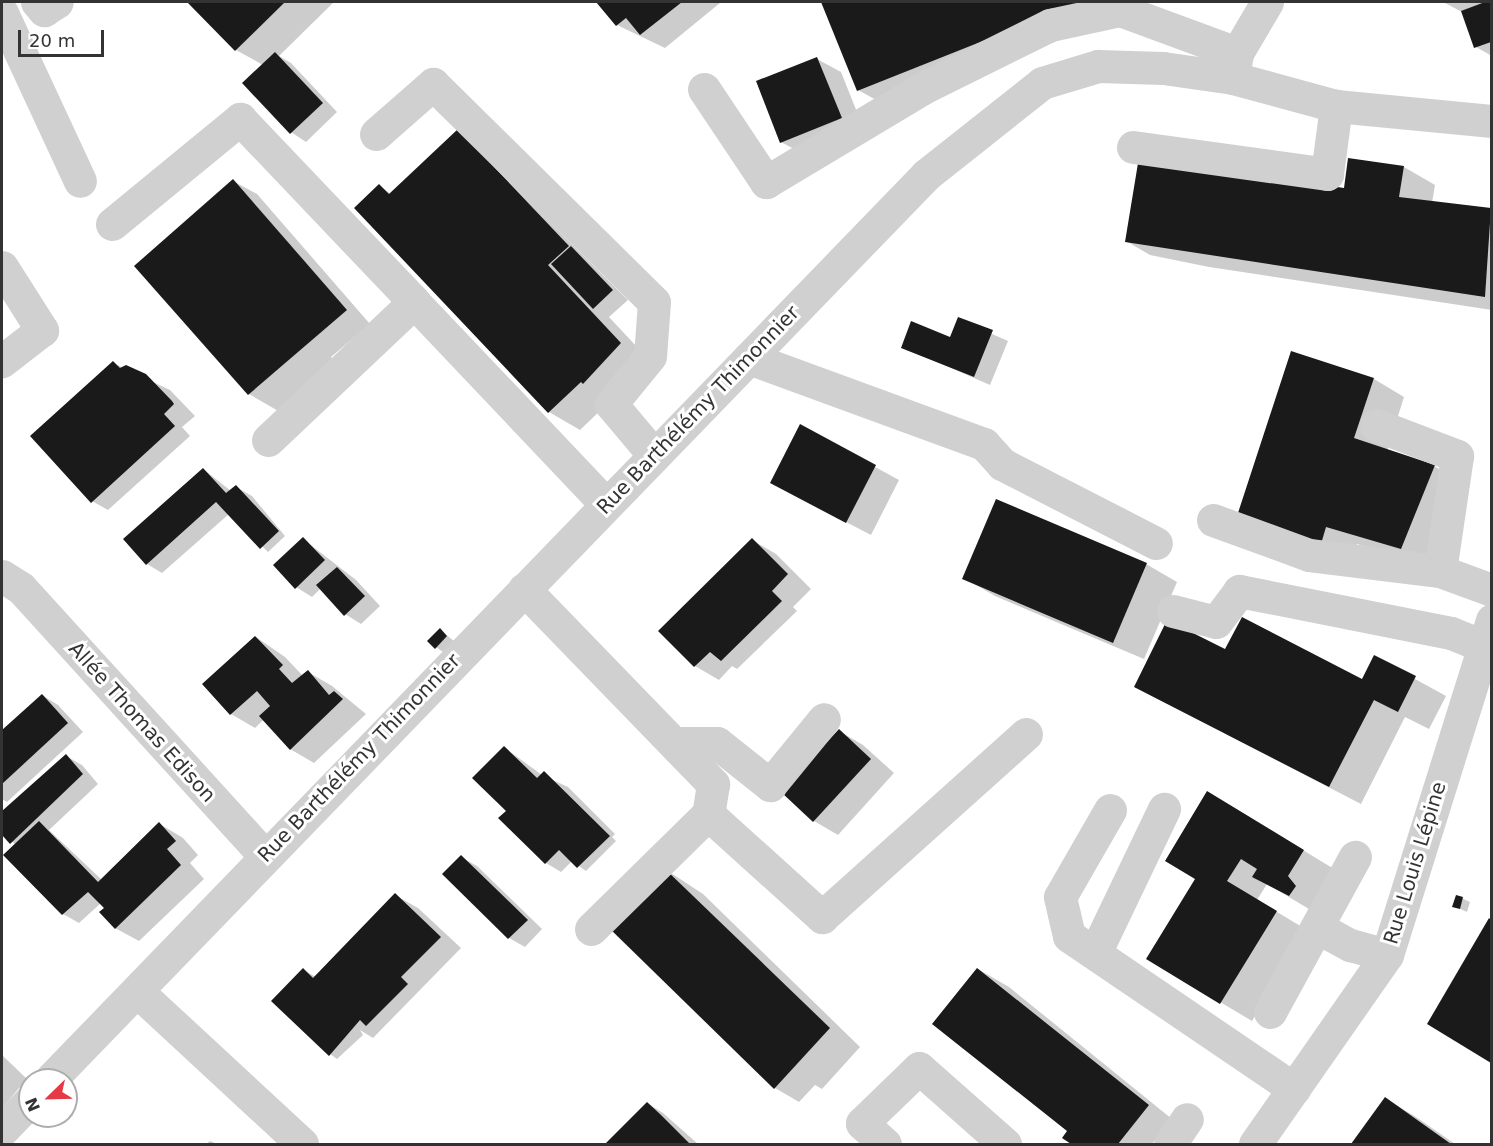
<!DOCTYPE html>
<html>
<head>
<meta charset="utf-8">
<style>
  body { margin:0 }
  #map { position:relative; width:1493px; height:1146px; overflow:hidden; background:#fff; font-family:"DejaVu Sans",sans-serif }
  div>[style] { position:absolute }
  .shadow>* { inset:0; background:#0003 }
  .building>* { inset:0; background:#1a1a1a }
  .minor>* { height:33px; margin:-16.5px; padding:0 16.5px; transform-origin:16.5px; border-radius:16.5px; background:#d0d0d0 }
  span { translate:-50% -50%; white-space:nowrap; text-align:center; line-height:1.15; -webkit-text-stroke:6px #fff; paint-order:stroke }
  .street-label { font-size:20px; color:#333 }
  .frame { position:absolute; inset:0; border:3px solid #333; pointer-events:none }
  .north { position:absolute; left:18px; top:1068px; width:60px; height:60px; box-sizing:border-box; background:#fff; border:2px solid #adadad; border-radius:50%; rotate:247deg; font-size:16px; font-weight:700; line-height:24px; text-align:center; color:#333 }
  .north::after { content:''; display:block; margin:auto; width:21px; height:27px; background:#e63946; clip-path:polygon(50% 0,100% 100%,50% 72%,0 100%) }
  .scale { position:absolute; left:18px; top:30px; width:86px; height:27px; box-sizing:border-box; border:3px solid #333; border-top:0; padding-left:8px; font-size:18px; line-height:21px; white-space:nowrap; color:#333; -webkit-text-stroke:4px #fff; paint-order:stroke }
</style>
</head>
<body>
<div id="map">
  <div class="shadow">
    <i style="clip-path:polygon(189px 2px,334px 2px,279px 56px,291px 63px,337px 112px,306px 142px,291px 132px,263px 65px,236px 50px)"></i>
    <i style="clip-path:polygon(598px 2px,718px 2px,720px 3px,665px 48px,617px 25px)"></i>
    <i style="clip-path:polygon(823px 2px,1114px 2px,1120px 16px,889px 107px,858px 90px)"></i>
    <i style="clip-path:polygon(1443px 2px,1492px 2px,1492px 56px,1476px 47px,1464px 13px)"></i>
    <i style="clip-path:polygon(817px 59px,841px 72px,865px 132px,805px 155px,781px 142px)"></i>
    <i style="clip-path:polygon(458px 131px,628px 300px,609px 317px,651px 362px,580px 430px,549px 412px,379px 186px,391px 194px)"></i>
    <i style="clip-path:polygon(1404px 167px,1435px 185px,1432px 203px,1492px 210px,1492px 310px,1209px 267px,1150px 255px,1126px 241px,1345px 190px)"></i>
    <i style="clip-path:polygon(233px 181px,257px 194px,370px 324px,331px 357px,336px 363px,280px 412px,249px 394px)"></i>
    <i style="clip-path:polygon(958px 319px,1008px 341px,990px 385px,903px 347px,950px 339px)"></i>
    <i style="clip-path:polygon(113px 363px,170px 390px,195px 416px,182px 427px,190px 436px,108px 510px,92px 501px)"></i>
    <i style="clip-path:polygon(1374px 379px,1404px 397px,1387px 451px,1434px 466px,1465px 484px,1432px 566px,1357px 544px,1352px 561px,1270px 533px)"></i>
    <i style="clip-path:polygon(800px 426px,899px 480px,871px 535px,796px 496px)"></i>
    <i style="clip-path:polygon(203px 469px,231px 491px,236px 487px,252px 496px,285px 536px,268px 552px,229px 514px,162px 573px,147px 564px)"></i>
    <i style="clip-path:polygon(303px 539px,356px 580px,380px 606px,361px 624px,345px 614px,321px 588px,312px 597px,296px 587px)"></i>
    <i style="clip-path:polygon(752px 540px,776px 554px,811px 589px,793px 607px,797px 611px,737px 669px,732px 666px,719px 680px,695px 666px)"></i>
    <i style="clip-path:polygon(1146px 564px,1177px 582px,1144px 659px,995px 596px,964px 578px)"></i>
    <i style="clip-path:polygon(440px 630px,454px 641px,443px 652px,436px 647px)"></i>
    <i style="clip-path:polygon(256px 637px,285px 657px,303px 676px,308px 672px,332px 686px,366px 714px,314px 763px,290px 749px,264px 719px,255px 728px,231px 714px,204px 685px)"></i>
    <i style="clip-path:polygon(1226px 651px,1362px 681px,1375px 657px,1446px 696px,1429px 729px,1405px 717px,1361px 804px,1224px 733px)"></i>
    <i style="clip-path:polygon(42px 695px,58px 705px,83px 732px,7px 802px,2px 799px,2px 732px)"></i>
    <i style="clip-path:polygon(839px 731px,863px 745px,894px 773px,838px 835px,814px 821px,783px 792px)"></i>
    <i style="clip-path:polygon(505px 748px,542px 775px,568px 787px,615px 834px,612px 837px,616px 841px,586px 871px,572px 861px,561px 872px,546px 863px,508px 811px)"></i>
    <i style="clip-path:polygon(66px 756px,82px 765px,98px 784px,49px 830px,102px 880px,160px 824px,183px 838px,198px 855px,190px 863px,204px 879px,139px 941px,115px 928px,101px 903px,79px 923px,63px 914px,16px 845px,2px 833px,2px 813px)"></i>
    <i style="clip-path:polygon(1239px 811px,1334px 869px,1314px 912px,1267px 884px,1257px 900px,1307px 930px,1252px 1021px,1148px 959px)"></i>
    <i style="clip-path:polygon(461px 857px,477px 866px,542px 929px,525px 947px,509px 938px)"></i>
    <i style="clip-path:polygon(671px 873px,703px 894px,860px 1047px,822px 1089px,815px 1085px,799px 1102px,775px 1088px,608px 925px)"></i>
    <i style="clip-path:polygon(395px 895px,418px 908px,461px 948px,373px 1038px,360px 1030px,363px 1035px,337px 1059px,330px 1054px,303px 970px,316px 977px)"></i>
    <i style="clip-path:polygon(1457px 896px,1470px 902px,1467px 912px,1454px 906px)"></i>
    <i style="clip-path:polygon(1490px 920px,1492px 921px,1492px 1061px,1429px 1024px)"></i>
    <i style="clip-path:polygon(978px 969px,1009px 987px,1172px 1119px,1152px 1144px,1074px 1144px,1064px 1138px,1069px 1131px)"></i>
    <i style="clip-path:polygon(2px 1055px,27px 1079px,2px 1108px)"></i>
    <i style="clip-path:polygon(1386px 1099px,1416px 1117px,1455px 1144px,1353px 1144px)"></i>
    <i style="clip-path:polygon(647px 1103px,663px 1113px,698px 1144px,607px 1144px)"></i>
    <i style="clip-path:polygon(210px 1141px,217px 1144px,206px 1144px)"></i>
  </div>
  <div class="building">
    <i style="clip-path:polygon(187px 2px,285px 2px,235px 51px)"></i>
    <i style="clip-path:polygon(596px 2px,682px 2px,640px 35px,626px 18px,616px 26px)"></i>
    <i style="clip-path:polygon(821px 2px,1081px 2px,857px 91px)"></i>
    <i style="clip-path:polygon(1485px 2px,1491px 2px,1491px 42px,1474px 48px,1461px 11px)"></i>
    <i style="clip-path:polygon(275px 52px,323px 103px,290px 134px,242px 83px)"></i>
    <i style="clip-path:polygon(817px 57px,842px 118px,780px 143px,756px 81px)"></i>
    <i style="clip-path:polygon(458px 129px,569px 246px,548px 265px,621px 343px,583px 384px,581px 382px,548px 413px,354px 208px,379px 184px,389px 194px)"></i>
    <i style="clip-path:polygon(1139px 157px,1344px 188px,1348px 158px,1404px 166px,1399px 197px,1491px 208px,1485px 297px,1125px 242px)"></i>
    <i style="clip-path:polygon(233px 179px,347px 310px,248px 395px,134px 266px)"></i>
    <i style="clip-path:polygon(571px 246px,613px 290px,593px 309px,551px 264px)"></i>
    <i style="clip-path:polygon(958px 317px,993px 330px,974px 377px,901px 348px,911px 321px,950px 337px)"></i>
    <i style="clip-path:polygon(1291px 351px,1374px 378px,1354px 438px,1435px 465px,1401px 549px,1326px 527px,1321px 544px,1237px 516px)"></i>
    <i style="clip-path:polygon(113px 361px,120px 368px,126px 365px,146px 374px,172px 401px,174px 404px,164px 414px,175px 426px,91px 503px,30px 436px)"></i>
    <i style="clip-path:polygon(800px 424px,876px 465px,846px 523px,770px 483px)"></i>
    <i style="clip-path:polygon(203px 468px,226px 493px,236px 485px,279px 531px,260px 549px,216px 502px,146px 565px,123px 539px)"></i>
    <i style="clip-path:polygon(996px 499px,1147px 563px,1113px 643px,962px 579px)"></i>
    <i style="clip-path:polygon(303px 537px,325px 560px,295px 589px,273px 565px)"></i>
    <i style="clip-path:polygon(752px 538px,788px 574px,772px 591px,782px 601px,721px 661px,710px 652px,694px 667px,658px 631px)"></i>
    <i style="clip-path:polygon(337px 567px,365px 596px,344px 616px,316px 585px)"></i>
    <i style="clip-path:polygon(1242px 617px,1362px 679px,1374px 655px,1416px 676px,1398px 712px,1374px 700px,1329px 787px,1134px 687px,1167px 620px,1225px 649px)"></i>
    <i style="clip-path:polygon(440px 628px,447px 636px,435px 649px,427px 641px)"></i>
    <i style="clip-path:polygon(255px 636px,283px 665px,279px 669px,292px 683px,308px 670px,329px 695px,334px 691px,343px 699px,290px 750px,259px 716px,270px 706px,257px 691px,230px 715px,202px 684px)"></i>
    <i style="clip-path:polygon(42px 694px,68px 723px,2px 784px,2px 730px)"></i>
    <i style="clip-path:polygon(839px 729px,871px 759px,813px 822px,781px 792px)"></i>
    <i style="clip-path:polygon(504px 746px,537px 778px,544px 771px,610px 836px,577px 868px,559px 850px,545px 864px,498px 818px,506px 811px,472px 778px)"></i>
    <i style="clip-path:polygon(66px 754px,83px 774px,10px 844px,2px 835px,2px 811px)"></i>
    <i style="clip-path:polygon(1207px 791px,1304px 850px,1288px 876px,1296px 886px,1289px 896px,1252px 877px,1257px 869px,1241px 859px,1227px 881px,1277px 911px,1220px 1004px,1146px 959px,1195px 879px,1165px 861px)"></i>
    <i style="clip-path:polygon(39px 821px,98px 882px,159px 822px,176px 841px,167px 849px,181px 865px,115px 929px,99px 912px,104px 908px,88px 892px,62px 915px,3px 855px)"></i>
    <i style="clip-path:polygon(461px 855px,528px 920px,508px 939px,442px 874px)"></i>
    <i style="clip-path:polygon(663px 867px,830px 1028px,774px 1089px,606px 925px)"></i>
    <i style="clip-path:polygon(395px 893px,441px 937px,401px 977px,408px 984px,366px 1026px,360px 1020px,329px 1056px,271px 1001px,303px 968px,313px 978px)"></i>
    <i style="clip-path:polygon(1456px 895px,1463px 897px,1460px 909px,1452px 907px)"></i>
    <i style="clip-path:polygon(1489px 918px,1491px 920px,1491px 1063px,1427px 1024px)"></i>
    <i style="clip-path:polygon(977px 968px,1149px 1105px,1118px 1144px,1071px 1144px,1062px 1138px,1067px 1131px,932px 1024px)"></i>
    <i style="clip-path:polygon(1385px 1097px,1451px 1144px,1351px 1144px)"></i>
    <i style="clip-path:polygon(647px 1102px,661px 1115px,690px 1144px,605px 1144px)"></i>
  </div>
  <div class="minor">
    <i style="left:37px;top:2px;width:11px;rotate:49deg"></i>
    <i style="left:44px;top:10px;width:15px;rotate:-32deg"></i>
    <i style="left:2px;top:13px;width:185px;rotate:65.1deg"></i>
    <i style="left:1237px;top:53px;width:59px;rotate:-59.5deg"></i>
    <i style="left:704px;top:89px;width:112px;rotate:56.3deg"></i>
    <i style="left:766px;top:182px;width:183px;rotate:-30.9deg"></i>
    <i style="left:923px;top:88px;width:142px;rotate:-26.4deg"></i>
    <i style="left:1050px;top:25px;width:72px;rotate:-12.1deg"></i>
    <i style="left:1120px;top:10px;width:125px;rotate:20.2deg"></i>
    <i style="left:1237px;top:53px;width:25px;rotate:99deg"></i>
    <i style="left:376px;top:134px;width:76px;rotate:-41.3deg"></i>
    <i style="left:433px;top:84px;width:310px;rotate:44.6deg"></i>
    <i style="left:654px;top:302px;width:54px;rotate:94.2deg"></i>
    <i style="left:650px;top:356px;width:62px;rotate:129.1deg"></i>
    <i style="left:611px;top:404px;width:67px;rotate:49.9deg"></i>
    <i style="left:1133px;top:147px;width:196px;rotate:7.9deg"></i>
    <i style="left:1327px;top:174px;width:69px;rotate:-82.5deg"></i>
    <i style="left:112px;top:224px;width:166px;rotate:-39.4deg"></i>
    <i style="left:240px;top:119px;width:253px;rotate:46.4deg"></i>
    <i style="left:2px;top:267px;width:75px;rotate:57.6deg"></i>
    <i style="left:42px;top:330px;width:51px;rotate:142.2deg"></i>
    <i style="left:749px;top:358px;width:250px;rotate:20.1deg"></i>
    <i style="left:984px;top:444px;width:27px;rotate:48deg"></i>
    <i style="left:1002px;top:464px;width:173px;rotate:27.2deg"></i>
    <i style="left:1376px;top:425px;width:87px;rotate:20.9deg"></i>
    <i style="left:1457px;top:456px;width:116px;rotate:98.4deg"></i>
    <i style="left:1440px;top:571px;width:55px;rotate:20.1deg"></i>
    <i style="left:268px;top:440px;width:201px;rotate:-43.4deg"></i>
    <i style="left:414px;top:302px;width:279px;rotate:46.5deg"></i>
    <i style="left:1213px;top:520px;width:102px;rotate:20deg"></i>
    <i style="left:1309px;top:555px;width:132px;rotate:7deg"></i>
    <i style="left:2px;top:576px;width:22px;rotate:32deg"></i>
    <i style="left:21px;top:588px;width:361px;rotate:47.7deg"></i>
    <i style="left:524px;top:589px;width:272px;rotate:45.9deg"></i>
    <i style="left:713px;top:784px;width:30px;rotate:99deg"></i>
    <i style="left:1173px;top:611px;width:44px;rotate:14.3deg"></i>
    <i style="left:1216px;top:622px;width:39px;rotate:-53deg"></i>
    <i style="left:1239px;top:591px;width:216px;rotate:11.2deg"></i>
    <i style="left:1451px;top:633px;width:35px;rotate:22deg"></i>
    <i style="left:675px;top:743px;width:42px"></i>
    <i style="left:717px;top:743px;width:68px;rotate:38.4deg"></i>
    <i style="left:770px;top:785px;width:85px;rotate:-50.7deg"></i>
    <i style="left:1110px;top:810px;width:100px;rotate:119.9deg"></i>
    <i style="left:1060px;top:897px;width:40px;rotate:77deg"></i>
    <i style="left:1069px;top:936px;width:272px;rotate:34.2deg"></i>
    <i style="left:1317px;top:927px;width:38px;rotate:29deg"></i>
    <i style="left:1350px;top:945px;width:38px;rotate:15deg"></i>
    <i style="left:591px;top:929px;width:164px;rotate:-44.5deg"></i>
    <i style="left:708px;top:814px;width:154px;rotate:42.1deg"></i>
    <i style="left:822px;top:917px;width:274px;rotate:-41.9deg"></i>
    <i style="left:1095px;top:953px;width:160px;rotate:-64.4deg"></i>
    <i style="left:137px;top:991px;width:225px;rotate:42.8deg"></i>
    <i style="left:1270px;top:1012px;width:177px;rotate:-61.3deg"></i>
    <i style="left:50px;top:1080px;width:1260px;rotate:-45.93deg"></i>
    <i style="left:926px;top:175px;width:148px;rotate:-38.4deg"></i>
    <i style="left:1042px;top:83px;width:59px;rotate:-16.9deg"></i>
    <i style="left:1098px;top:66px;width:65px;rotate:1.8deg"></i>
    <i style="left:1163px;top:68px;width:71px;rotate:8.1deg"></i>
    <i style="left:1233px;top:78px;width:107px;rotate:15.2deg"></i>
    <i style="left:1336px;top:106px;width:157px;rotate:5.5deg"></i>
    <i style="left:2px;top:1130px;width:40px;rotate:-46deg"></i>
    <i style="left:885px;top:1144px;width:31px;rotate:-138deg"></i>
    <i style="left:862px;top:1123px;width:79px;rotate:-44deg"></i>
    <i style="left:919px;top:1068px;width:115px;rotate:41.5deg"></i>
    <i style="left:1170px;top:1144px;width:30px;rotate:-56deg"></i>
    <i style="left:1255px;top:1144px;width:231px;rotate:-55.1deg"></i>
    <i style="left:1387px;top:955px;width:351px;rotate:-72.6deg"></i>
  </div>
  <div class="street-label">
    <span style="left:698px;top:410px;rotate:-46deg">Rue Barthélémy Thimonnier</span>
    <span style="left:142px;top:722px;rotate:48deg">Allée Thomas Edison</span>
    <span style="left:359px;top:758px;rotate:-46deg">Rue Barthélémy Thimonnier</span>
    <span style="left:1415px;top:863px;rotate:-73deg">Rue Louis Lépine</span>
  </div>
  <div class="frame"></div>
  <div class="north">N</div>
  <div class="scale">20 m</div>
</div>
</body>
</html>
